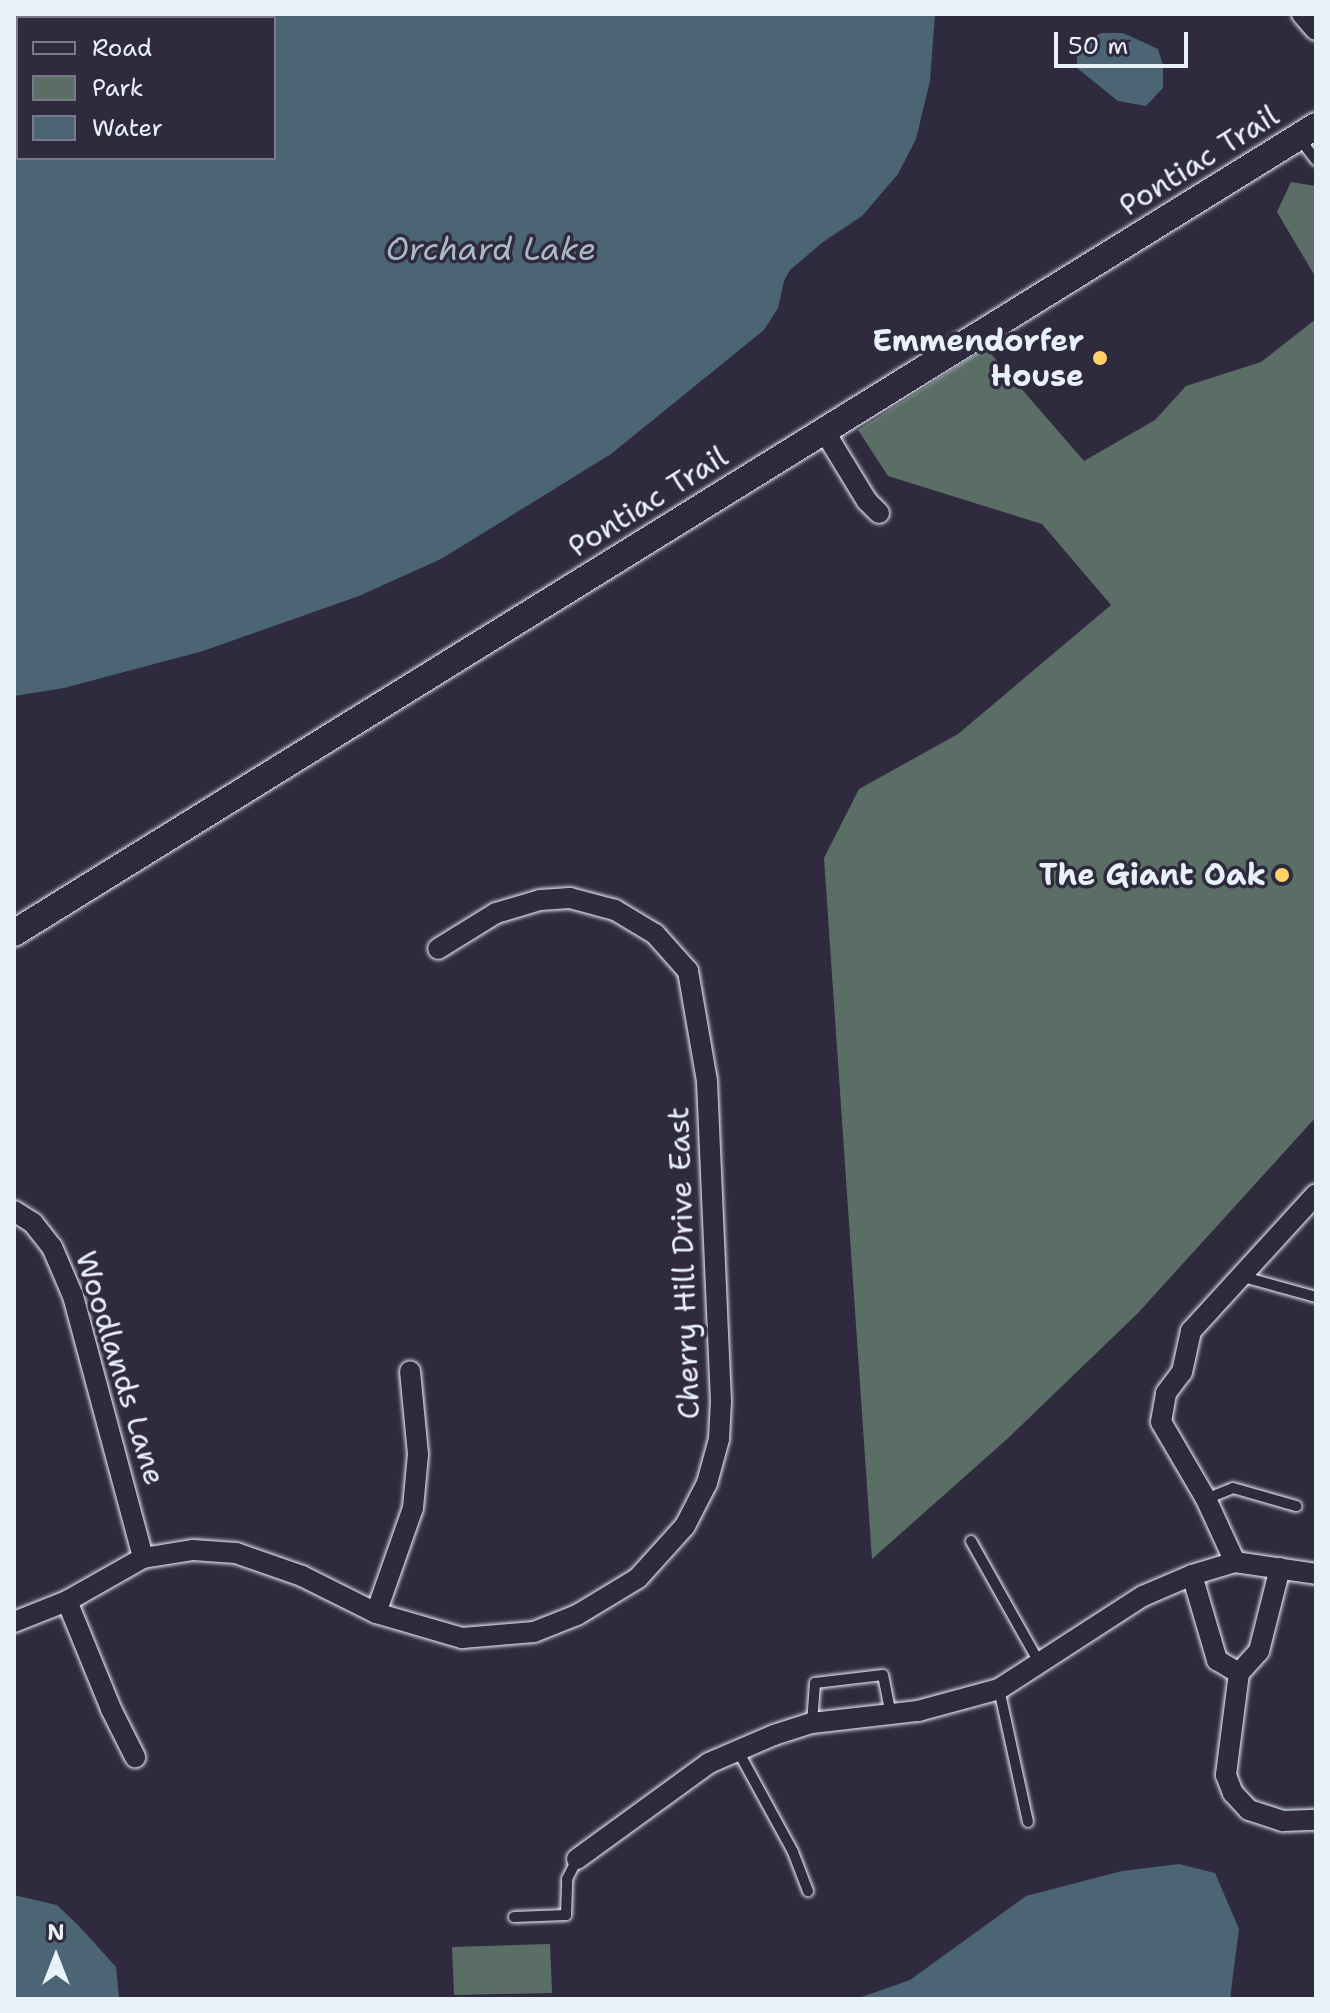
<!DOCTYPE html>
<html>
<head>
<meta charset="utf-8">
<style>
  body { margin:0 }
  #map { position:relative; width:1330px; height:2013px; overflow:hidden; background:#2f2a3d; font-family:"Shantell Sans",sans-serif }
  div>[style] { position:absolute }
  .green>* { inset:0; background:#5b6e66 }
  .water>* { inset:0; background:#4c6575 }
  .roads { filter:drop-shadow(0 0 2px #e8f1f8) drop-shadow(0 0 2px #e8f1f8) }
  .service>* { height:10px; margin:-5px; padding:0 5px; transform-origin:5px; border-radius:5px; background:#2f2a3d }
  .minor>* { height:20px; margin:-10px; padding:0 10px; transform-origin:10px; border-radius:10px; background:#2f2a3d }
  .secondary>* { height:26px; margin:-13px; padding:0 13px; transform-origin:13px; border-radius:13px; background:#2f2a3d }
  .dots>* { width:22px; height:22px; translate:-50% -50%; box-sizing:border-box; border:4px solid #2f2a3d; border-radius:50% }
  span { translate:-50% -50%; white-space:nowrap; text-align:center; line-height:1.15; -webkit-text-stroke:7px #2f2a3d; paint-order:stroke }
  .street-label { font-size:30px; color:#e8f1f8 }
  .poi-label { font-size:30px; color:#e8f1f8; font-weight:700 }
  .right { translate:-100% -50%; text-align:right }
  .water-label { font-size:32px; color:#aab9c4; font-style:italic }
  .frame { position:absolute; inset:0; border:16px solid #e8f1f8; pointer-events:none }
  .legend { position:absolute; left:16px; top:16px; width:260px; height:144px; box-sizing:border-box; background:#2f2a3d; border:2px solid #797a88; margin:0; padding:10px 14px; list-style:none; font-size:24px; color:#e8f1f8 }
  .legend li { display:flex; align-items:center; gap:16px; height:40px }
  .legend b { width:40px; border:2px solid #797a88 }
  .north { position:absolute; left:16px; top:1917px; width:80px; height:80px; -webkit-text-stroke:6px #2f2a3d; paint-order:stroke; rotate:0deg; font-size:22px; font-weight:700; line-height:32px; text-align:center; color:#e8f1f8 }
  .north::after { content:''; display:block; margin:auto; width:28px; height:36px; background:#e8f1f8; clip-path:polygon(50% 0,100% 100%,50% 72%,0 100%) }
  .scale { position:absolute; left:1054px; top:32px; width:134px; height:36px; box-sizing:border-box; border:4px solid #e8f1f8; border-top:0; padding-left:10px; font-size:24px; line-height:28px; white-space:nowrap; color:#e8f1f8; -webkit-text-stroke:6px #2f2a3d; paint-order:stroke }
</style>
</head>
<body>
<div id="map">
  <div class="green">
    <i style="clip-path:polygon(1291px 182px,1316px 186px,1316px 278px,1277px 212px)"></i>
    <i style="clip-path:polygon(1316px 319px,1316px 1117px,1138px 1313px,1006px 1440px,872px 1559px,824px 858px,859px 789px,958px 734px,1111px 605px,1042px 524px,888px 476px,858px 430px,986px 348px,1084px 461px,1155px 420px,1186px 386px,1261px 362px)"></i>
    <i style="clip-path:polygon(550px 1944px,552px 1993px,454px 1995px,452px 1947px)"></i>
  </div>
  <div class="water">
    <i style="clip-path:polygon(evenodd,14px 14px,935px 14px,930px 81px,916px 139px,898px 174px,862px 216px,823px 242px,790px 270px,784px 281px,778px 308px,764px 330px,611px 454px,441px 559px,359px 596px,203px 651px,64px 688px,14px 696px,14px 14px,18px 18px,274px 18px,274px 158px,18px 158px,18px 18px)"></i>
    <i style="clip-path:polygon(1102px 33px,1123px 33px,1158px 49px,1163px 65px,1163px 88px,1146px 106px,1118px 101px,1077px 68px,1077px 51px,1083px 41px)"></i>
    <i style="clip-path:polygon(1179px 1864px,1215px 1873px,1239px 1929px,1230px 1999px,856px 1999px,910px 1980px,1026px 1896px,1122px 1871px)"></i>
    <i style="clip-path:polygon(14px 1895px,57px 1905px,78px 1925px,116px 1967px,119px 1999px,14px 1999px)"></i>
  </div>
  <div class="roads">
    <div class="service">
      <i style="left:1298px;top:137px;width:29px;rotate:52deg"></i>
      <i style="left:1240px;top:1276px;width:79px;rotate:15.4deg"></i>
      <i style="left:1206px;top:1499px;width:29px;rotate:-22deg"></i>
      <i style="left:1233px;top:1488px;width:66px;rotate:15.9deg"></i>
      <i style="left:971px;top:1541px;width:141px;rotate:60.7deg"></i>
      <i style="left:999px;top:1689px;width:136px;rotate:77.7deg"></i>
      <i style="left:812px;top:1723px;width:40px;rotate:-85.7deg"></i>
      <i style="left:815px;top:1683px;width:68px;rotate:-6.7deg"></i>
      <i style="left:883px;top:1675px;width:41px;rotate:78.7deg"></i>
      <i style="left:738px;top:1751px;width:115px;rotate:61.4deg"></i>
      <i style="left:793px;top:1852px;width:42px;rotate:69deg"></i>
      <i style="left:514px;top:1917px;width:52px;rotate:-2.2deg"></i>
      <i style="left:566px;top:1915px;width:36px;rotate:-88deg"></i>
      <i style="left:567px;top:1879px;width:22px;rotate:-63deg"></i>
    </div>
    <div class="minor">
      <i style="left:1302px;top:14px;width:21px;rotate:49deg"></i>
      <i style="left:823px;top:429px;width:84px;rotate:58.6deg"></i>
      <i style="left:867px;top:501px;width:17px;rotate:45deg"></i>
      <i style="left:14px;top:1211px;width:22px;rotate:32deg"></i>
      <i style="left:33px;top:1223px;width:31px;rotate:52deg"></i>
      <i style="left:52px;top:1247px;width:53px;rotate:66.8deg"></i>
      <i style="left:73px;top:1296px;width:271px;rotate:75deg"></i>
      <i style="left:1235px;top:1562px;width:69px;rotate:-114.7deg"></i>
      <i style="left:1206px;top:1499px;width:89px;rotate:-120.3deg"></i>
      <i style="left:1161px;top:1422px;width:29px;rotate:-80deg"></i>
      <i style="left:1166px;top:1393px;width:26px;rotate:-53deg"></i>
      <i style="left:1182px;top:1372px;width:42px;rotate:-77.6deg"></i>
      <i style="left:1191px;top:1331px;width:185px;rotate:-47.6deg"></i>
      <i style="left:1280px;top:1568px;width:86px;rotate:104.2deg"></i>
      <i style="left:1259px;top:1651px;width:30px;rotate:132deg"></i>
      <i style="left:1239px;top:1673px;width:103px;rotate:97.3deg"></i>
      <i style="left:1226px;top:1775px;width:19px;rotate:69deg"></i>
      <i style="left:1233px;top:1793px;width:23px;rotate:47deg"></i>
      <i style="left:1249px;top:1810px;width:36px;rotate:18deg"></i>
      <i style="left:1283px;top:1821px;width:33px;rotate:-2deg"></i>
      <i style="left:1192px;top:1575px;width:89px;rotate:73.6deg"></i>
      <i style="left:1217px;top:1660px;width:26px;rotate:31deg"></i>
      <i style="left:67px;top:1601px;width:117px;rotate:67.8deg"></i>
      <i style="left:111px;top:1709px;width:54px;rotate:63.4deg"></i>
      <i style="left:376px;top:1613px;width:111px;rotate:-70.6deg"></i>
      <i style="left:413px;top:1508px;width:54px;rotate:-84.7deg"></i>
      <i style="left:418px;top:1454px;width:83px;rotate:-95.5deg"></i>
      <i style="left:14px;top:1622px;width:57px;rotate:-21.6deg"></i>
      <i style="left:67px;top:1601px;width:87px;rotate:-29.5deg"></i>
      <i style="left:143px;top:1558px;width:51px;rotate:-9.1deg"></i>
      <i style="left:193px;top:1550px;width:43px;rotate:4deg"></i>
      <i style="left:236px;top:1553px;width:70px;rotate:19.2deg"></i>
      <i style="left:302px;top:1576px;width:83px;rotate:26.6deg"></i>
      <i style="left:376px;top:1613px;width:90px;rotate:16.2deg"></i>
      <i style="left:462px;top:1638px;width:72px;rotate:-4.8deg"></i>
      <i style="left:534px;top:1632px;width:46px;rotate:-21.6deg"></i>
      <i style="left:577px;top:1615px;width:71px;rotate:-31.2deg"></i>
      <i style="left:638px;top:1578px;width:70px;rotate:-47.9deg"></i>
      <i style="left:685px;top:1526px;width:48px;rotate:-62.9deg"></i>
      <i style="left:707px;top:1483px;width:46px;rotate:-74.7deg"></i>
      <i style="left:719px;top:1439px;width:37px;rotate:-87deg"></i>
      <i style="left:721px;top:1402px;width:321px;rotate:-92.5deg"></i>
      <i style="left:707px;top:1081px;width:112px;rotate:-99.8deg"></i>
      <i style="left:688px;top:971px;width:50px;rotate:-131.7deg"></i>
      <i style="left:655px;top:934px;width:47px;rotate:-149deg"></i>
      <i style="left:615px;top:910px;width:47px;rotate:-165.1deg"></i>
      <i style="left:570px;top:898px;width:30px;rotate:176deg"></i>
      <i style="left:540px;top:900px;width:46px;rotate:163.5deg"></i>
      <i style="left:496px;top:913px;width:68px;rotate:148.2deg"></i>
      <i style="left:577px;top:1859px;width:163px;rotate:-36deg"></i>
      <i style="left:709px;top:1763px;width:71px;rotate:-23.3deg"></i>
      <i style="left:774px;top:1735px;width:40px;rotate:-18deg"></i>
      <i style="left:812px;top:1723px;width:107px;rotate:-6.5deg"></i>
      <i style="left:918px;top:1711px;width:84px;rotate:-15.2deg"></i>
      <i style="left:999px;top:1689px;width:171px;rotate:-32.9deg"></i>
      <i style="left:1143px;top:1596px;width:53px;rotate:-23.2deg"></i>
      <i style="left:1192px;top:1575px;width:45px;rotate:-16.8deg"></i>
      <i style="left:1235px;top:1562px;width:82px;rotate:8.4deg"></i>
    </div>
    <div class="secondary">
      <i style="left:14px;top:933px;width:1532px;rotate:-31.79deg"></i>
    </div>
  </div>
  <div class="dots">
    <i style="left:1100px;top:358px;background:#ffd166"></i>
    <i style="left:1282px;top:875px;background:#ffd166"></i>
  </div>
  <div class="street-label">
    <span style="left:1199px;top:161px;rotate:-32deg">Pontiac Trail</span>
    <span style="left:648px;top:502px;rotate:-32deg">Pontiac Trail</span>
    <span style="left:684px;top:1263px;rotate:-92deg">Cherry Hill Drive East</span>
    <span style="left:120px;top:1368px;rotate:73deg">Woodlands Lane</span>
  </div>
  <div class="poi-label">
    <span class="right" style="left:1084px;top:358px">Emmendorfer<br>House</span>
    <span class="right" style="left:1266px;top:875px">The Giant Oak</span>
  </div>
  <div class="water-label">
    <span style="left:491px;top:249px">Orchard Lake</span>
  </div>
  <div class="frame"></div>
  <ul class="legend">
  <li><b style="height:10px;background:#2f2a3d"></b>Road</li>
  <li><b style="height:22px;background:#5b6e66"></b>Park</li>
  <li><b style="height:22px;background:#4c6575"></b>Water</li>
  </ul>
  <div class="north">N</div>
  <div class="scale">50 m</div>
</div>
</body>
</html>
